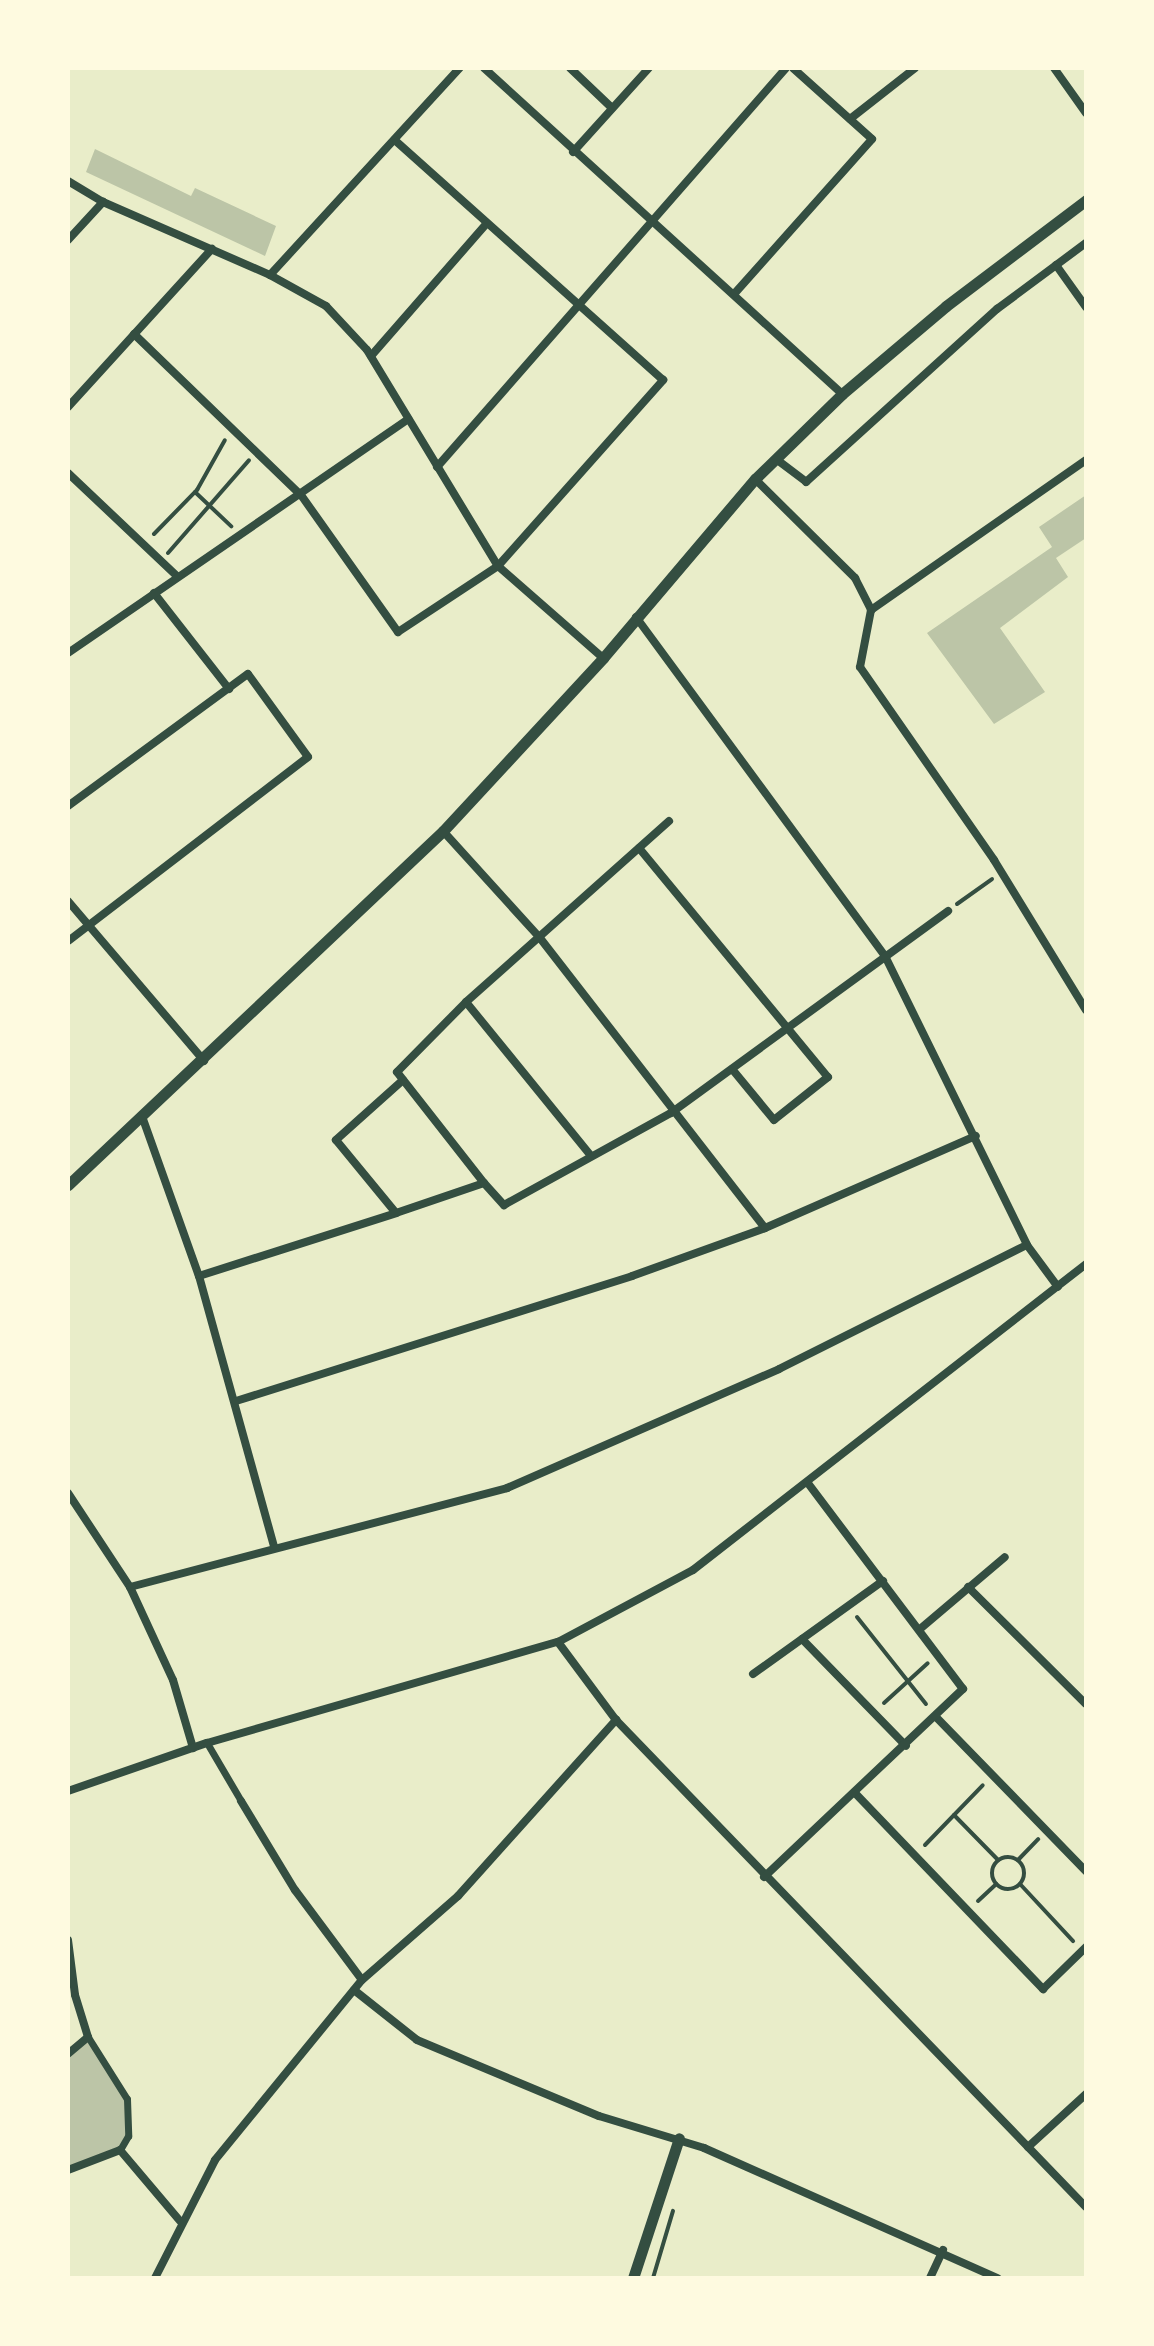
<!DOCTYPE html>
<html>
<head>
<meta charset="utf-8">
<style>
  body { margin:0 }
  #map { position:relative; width:1154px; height:2346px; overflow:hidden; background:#e9edc9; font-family:"Times New Roman",serif }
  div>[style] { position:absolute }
  .building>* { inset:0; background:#bcc5a7 }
  .path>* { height:4px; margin:-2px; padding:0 2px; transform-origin:2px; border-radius:2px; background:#344e41 }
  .path>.ring { margin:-2px; padding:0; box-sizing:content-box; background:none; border:4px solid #344e41; border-radius:50% }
  .pedestrian>* { height:7px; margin:-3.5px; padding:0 3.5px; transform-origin:3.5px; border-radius:3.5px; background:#344e41 }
  .minor>* { height:8px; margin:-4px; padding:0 4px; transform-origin:4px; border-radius:4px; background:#344e41 }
  .tertiary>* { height:11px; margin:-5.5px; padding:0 5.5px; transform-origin:5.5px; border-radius:5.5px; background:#344e41 }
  span { translate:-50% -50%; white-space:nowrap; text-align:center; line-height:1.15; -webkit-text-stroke:8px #fefae0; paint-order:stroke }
  .frame { position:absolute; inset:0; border:70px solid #fefae0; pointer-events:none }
</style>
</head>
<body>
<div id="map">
  <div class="building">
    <i style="clip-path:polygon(95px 149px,191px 196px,195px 188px,276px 226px,265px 256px,86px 172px)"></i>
    <i style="clip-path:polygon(1086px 495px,1086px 538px,1056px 558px,1068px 577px,1000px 628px,1045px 692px,994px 724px,927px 633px,1052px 547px,1039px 527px)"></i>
    <i style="clip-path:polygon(88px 2037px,127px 2099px,128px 2136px,120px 2150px,68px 2170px,68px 2054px)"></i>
  </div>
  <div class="path">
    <i style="left:195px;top:492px;width:50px;rotate:43.4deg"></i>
    <i style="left:154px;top:534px;width:62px;rotate:-45.7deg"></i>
    <i style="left:197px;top:490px;width:57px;rotate:-60.8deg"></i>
    <i style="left:168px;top:553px;width:123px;rotate:-48.9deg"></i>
    <i style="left:957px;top:904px;width:43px;rotate:-35.5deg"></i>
    <i style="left:857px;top:1617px;width:111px;rotate:51.6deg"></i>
    <i style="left:884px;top:1703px;width:59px;rotate:-42.3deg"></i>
    <i style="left:954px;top:1815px;width:63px;rotate:45.6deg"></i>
    <i style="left:925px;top:1845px;width:83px;rotate:-46deg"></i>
    <i class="ring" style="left:992px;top:1857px;width:28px;height:28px"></i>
    <i style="left:1018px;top:1860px;width:29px;rotate:-46deg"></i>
    <i style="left:1020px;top:1884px;width:78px;rotate:47.1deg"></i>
    <i style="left:978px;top:1901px;width:25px;rotate:-43deg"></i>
    <i style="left:653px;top:2278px;width:70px;rotate:-73.4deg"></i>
  </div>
  <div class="pedestrian">
    <i style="left:207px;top:1743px;width:67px;rotate:59.6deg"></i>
    <i style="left:88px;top:2037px;width:73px;rotate:57.8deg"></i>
    <i style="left:127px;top:2099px;width:37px;rotate:88deg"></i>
    <i style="left:128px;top:2136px;width:16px;rotate:120deg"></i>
  </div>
  <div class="minor">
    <i style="left:484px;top:68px;width:484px;rotate:42.3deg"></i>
    <i style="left:570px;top:68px;width:58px;rotate:43.6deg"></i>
    <i style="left:1054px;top:68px;width:55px;rotate:54.6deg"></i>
    <i style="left:850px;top:119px;width:83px;rotate:-38.1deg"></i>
    <i style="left:573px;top:152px;width:113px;rotate:-47.9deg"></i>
    <i style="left:68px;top:181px;width:41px;rotate:31deg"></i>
    <i style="left:103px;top:202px;width:182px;rotate:23.6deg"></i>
    <i style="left:270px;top:275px;width:64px;rotate:29deg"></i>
    <i style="left:326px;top:306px;width:60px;rotate:47deg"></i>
    <i style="left:367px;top:350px;width:253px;rotate:58.8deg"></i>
    <i style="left:498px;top:566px;width:140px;rotate:41.2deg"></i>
    <i style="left:68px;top:240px;width:52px;rotate:-47.4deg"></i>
    <i style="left:1056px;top:265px;width:52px;rotate:54.5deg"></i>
    <i style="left:270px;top:275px;width:281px;rotate:-47.5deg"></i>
    <i style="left:735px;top:293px;width:206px;rotate:-48.3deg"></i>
    <i style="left:872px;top:139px;width:106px;rotate:-138.1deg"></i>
    <i style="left:134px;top:334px;width:232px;rotate:44deg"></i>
    <i style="left:301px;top:495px;width:168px;rotate:54.7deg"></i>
    <i style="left:398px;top:632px;width:120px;rotate:-33.4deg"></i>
    <i style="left:498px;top:566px;width:249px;rotate:-48.4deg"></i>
    <i style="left:663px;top:380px;width:357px;rotate:-138.2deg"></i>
    <i style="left:371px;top:356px;width:176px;rotate:-48.9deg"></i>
    <i style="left:68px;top:407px;width:214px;rotate:-47.7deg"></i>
    <i style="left:776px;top:459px;width:38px;rotate:37deg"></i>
    <i style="left:806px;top:482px;width:258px;rotate:-42.2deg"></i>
    <i style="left:997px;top:309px;width:111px;rotate:-36.6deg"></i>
    <i style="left:437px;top:467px;width:530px;rotate:-48.82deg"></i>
    <i style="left:68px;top:473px;width:150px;rotate:43.4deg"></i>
    <i style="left:755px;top:479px;width:141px;rotate:44.7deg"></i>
    <i style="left:855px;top:578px;width:36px;rotate:63deg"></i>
    <i style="left:871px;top:610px;width:58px;rotate:100.9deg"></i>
    <i style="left:860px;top:667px;width:235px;rotate:55.2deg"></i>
    <i style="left:994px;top:860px;width:176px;rotate:58.5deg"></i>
    <i style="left:154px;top:593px;width:122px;rotate:52deg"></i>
    <i style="left:871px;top:610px;width:262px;rotate:-34.9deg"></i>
    <i style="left:636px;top:617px;width:421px;rotate:53.7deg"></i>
    <i style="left:885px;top:956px;width:322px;rotate:63.8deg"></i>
    <i style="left:1027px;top:1245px;width:52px;rotate:53.6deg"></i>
    <i style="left:68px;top:653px;width:413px;rotate:-34.5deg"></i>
    <i style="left:68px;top:806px;width:223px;rotate:-36.3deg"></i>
    <i style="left:248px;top:674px;width:102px;rotate:54.1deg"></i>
    <i style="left:308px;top:757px;width:302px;rotate:142.5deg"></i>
    <i style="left:443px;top:831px;width:144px;rotate:47.8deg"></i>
    <i style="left:540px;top:938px;width:367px;rotate:52.2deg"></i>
    <i style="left:639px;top:848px;width:297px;rotate:50.5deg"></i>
    <i style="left:828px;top:1077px;width:69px;rotate:141.5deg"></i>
    <i style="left:774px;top:1120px;width:66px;rotate:-129.5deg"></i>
    <i style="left:68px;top:901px;width:210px;rotate:49.6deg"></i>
    <i style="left:466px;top:1002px;width:198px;rotate:50.9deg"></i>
    <i style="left:403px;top:1080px;width:90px;rotate:138.2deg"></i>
    <i style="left:336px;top:1140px;width:94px;rotate:50.6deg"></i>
    <i style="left:396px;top:1213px;width:93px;rotate:-18.8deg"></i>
    <i style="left:484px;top:1183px;width:141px;rotate:-128.1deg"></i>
    <i style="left:397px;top:1072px;width:98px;rotate:-45.4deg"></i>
    <i style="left:466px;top:1002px;width:272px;rotate:-41.7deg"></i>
    <i style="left:143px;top:1119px;width:167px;rotate:70.4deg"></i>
    <i style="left:199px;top:1276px;width:281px;rotate:74.5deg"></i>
    <i style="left:484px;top:1183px;width:30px;rotate:48deg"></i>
    <i style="left:504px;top:1205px;width:191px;rotate:-28.9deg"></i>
    <i style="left:671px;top:1113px;width:343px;rotate:-36.1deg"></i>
    <i style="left:199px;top:1276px;width:207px;rotate:-17.7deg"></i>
    <i style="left:236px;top:1401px;width:415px;rotate:-17.5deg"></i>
    <i style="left:632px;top:1276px;width:141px;rotate:-19.8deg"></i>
    <i style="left:765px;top:1228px;width:230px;rotate:-23.6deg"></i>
    <i style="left:68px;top:1493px;width:113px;rotate:56.6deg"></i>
    <i style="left:130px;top:1587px;width:102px;rotate:65.2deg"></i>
    <i style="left:173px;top:1680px;width:71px;rotate:73.6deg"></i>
    <i style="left:130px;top:1587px;width:390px;rotate:-14.7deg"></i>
    <i style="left:507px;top:1488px;width:297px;rotate:-23.6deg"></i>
    <i style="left:779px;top:1369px;width:277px;rotate:-26.6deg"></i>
    <i style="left:968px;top:1587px;width:166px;rotate:44.8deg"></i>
    <i style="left:920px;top:1629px;width:111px;rotate:-40.3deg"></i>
    <i style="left:802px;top:1639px;width:149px;rotate:45.8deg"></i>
    <i style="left:558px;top:1642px;width:97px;rotate:53.4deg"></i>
    <i style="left:616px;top:1720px;width:677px;rotate:46.02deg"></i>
    <i style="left:753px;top:1674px;width:160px;rotate:-35.6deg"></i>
    <i style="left:937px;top:1718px;width:214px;rotate:45.8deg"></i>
    <i style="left:68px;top:1791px;width:147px;rotate:-19.1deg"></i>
    <i style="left:207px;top:1743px;width:365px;rotate:-16.1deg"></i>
    <i style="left:558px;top:1642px;width:153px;rotate:-28.1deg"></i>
    <i style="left:693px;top:1570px;width:498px;rotate:-37.9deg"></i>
    <i style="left:855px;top:1793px;width:272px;rotate:46.2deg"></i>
    <i style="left:1043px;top:1989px;width:60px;rotate:-44.3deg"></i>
    <i style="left:241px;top:1801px;width:104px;rotate:58.8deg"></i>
    <i style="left:295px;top:1890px;width:112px;rotate:53.3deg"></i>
    <i style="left:764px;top:1877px;width:274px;rotate:-43.4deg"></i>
    <i style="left:963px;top:1689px;width:258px;rotate:-127deg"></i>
    <i style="left:68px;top:1940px;width:55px;rotate:82.7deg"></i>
    <i style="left:75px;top:1995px;width:44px;rotate:72.8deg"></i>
    <i style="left:88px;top:2037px;width:26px;rotate:140deg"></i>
    <i style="left:354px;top:1990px;width:80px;rotate:38.4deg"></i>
    <i style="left:417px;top:2040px;width:197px;rotate:22.7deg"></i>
    <i style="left:599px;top:2116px;width:110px;rotate:16.9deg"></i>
    <i style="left:704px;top:2148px;width:321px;rotate:23.9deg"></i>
    <i style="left:1028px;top:2147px;width:79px;rotate:-42.4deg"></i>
    <i style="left:68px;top:2170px;width:56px;rotate:-21deg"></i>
    <i style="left:120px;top:2150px;width:93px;rotate:49.8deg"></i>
    <i style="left:155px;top:2278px;width:132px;rotate:-63deg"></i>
    <i style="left:215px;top:2160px;width:232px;rotate:-50.8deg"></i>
    <i style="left:362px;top:1980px;width:128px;rotate:-41.2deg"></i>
    <i style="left:458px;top:1896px;width:237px;rotate:-48.1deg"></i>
    <i style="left:930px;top:2278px;width:31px;rotate:-65deg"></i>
  </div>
  <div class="tertiary">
    <i style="left:68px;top:1185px;width:516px;rotate:-43.35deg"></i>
    <i style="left:443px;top:831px;width:236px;rotate:-47.2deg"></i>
    <i style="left:603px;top:658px;width:235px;rotate:-49.7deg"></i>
    <i style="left:755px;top:479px;width:122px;rotate:-44.3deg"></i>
    <i style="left:842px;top:394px;width:136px;rotate:-40.2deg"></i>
    <i style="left:946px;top:306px;width:176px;rotate:-37.1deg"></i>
    <i style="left:633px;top:2278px;width:147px;rotate:-71.8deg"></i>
  </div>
  <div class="frame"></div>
</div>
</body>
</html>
